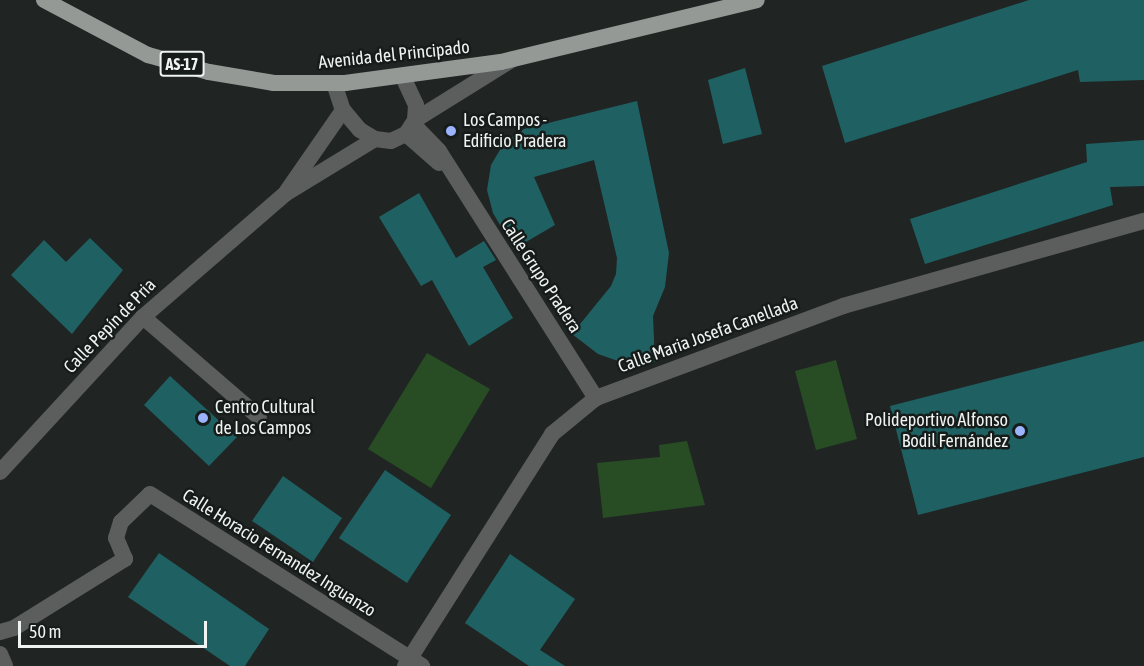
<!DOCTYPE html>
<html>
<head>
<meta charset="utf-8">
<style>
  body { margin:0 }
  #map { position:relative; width:1144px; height:666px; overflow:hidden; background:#202524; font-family:"Asap Condensed",sans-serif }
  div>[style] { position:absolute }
  .green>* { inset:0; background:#284d25 }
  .building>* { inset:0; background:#1f6162 }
  .pedestrian>* { height:16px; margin:-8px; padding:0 8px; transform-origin:8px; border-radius:8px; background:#5c5e5d }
  .minor>* { height:16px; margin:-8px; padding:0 8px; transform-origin:8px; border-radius:8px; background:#5c5e5d }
  .primary>* { height:16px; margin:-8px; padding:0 8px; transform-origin:8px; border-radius:8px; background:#949996 }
  .dots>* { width:16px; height:16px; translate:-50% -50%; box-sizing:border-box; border:3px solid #161c1a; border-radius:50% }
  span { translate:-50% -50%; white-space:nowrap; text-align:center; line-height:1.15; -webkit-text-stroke:5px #161c1a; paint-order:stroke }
  .shield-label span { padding:2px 4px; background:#161c1a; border:2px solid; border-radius:4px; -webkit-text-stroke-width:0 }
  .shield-label { font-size:16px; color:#eff3f2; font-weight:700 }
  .street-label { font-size:18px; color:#eff3f2 }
  .poi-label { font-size:18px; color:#eff3f2 }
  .left { translate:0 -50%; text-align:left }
  .right { translate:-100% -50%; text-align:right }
  .scale { position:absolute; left:18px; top:621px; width:189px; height:27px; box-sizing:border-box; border:3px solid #eff3f2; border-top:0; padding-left:8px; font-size:18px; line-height:21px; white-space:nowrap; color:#eff3f2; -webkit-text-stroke:4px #161c1a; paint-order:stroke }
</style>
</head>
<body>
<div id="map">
  <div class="green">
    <i style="clip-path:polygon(427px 353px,490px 389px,431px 488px,368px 449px)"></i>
    <i style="clip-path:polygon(836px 360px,857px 439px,816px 450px,795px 371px)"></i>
    <i style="clip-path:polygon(687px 441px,705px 505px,603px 518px,597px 463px,660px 457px,659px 445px)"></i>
  </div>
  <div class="building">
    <i style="clip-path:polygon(1029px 0,1144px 0,1144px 80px,1080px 82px,1078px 70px,845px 143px,822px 66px)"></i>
    <i style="clip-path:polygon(745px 68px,762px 134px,723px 144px,708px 80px)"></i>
    <i style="clip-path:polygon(637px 101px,669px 253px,665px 287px,653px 316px,655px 362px,618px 361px,598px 354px,572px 334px,611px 286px,616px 274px,617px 258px,594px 160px,534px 177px,555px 225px,514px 249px,493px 213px,487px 190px,491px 165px,504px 143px,524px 129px)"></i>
    <i style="clip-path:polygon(1144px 140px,1144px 186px,1110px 187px,1113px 205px,925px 264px,910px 219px,1087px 162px,1086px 144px)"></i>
    <i style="clip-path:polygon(419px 193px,456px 258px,484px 241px,496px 260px,483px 267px,513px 318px,469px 346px,432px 280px,421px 286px,379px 217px)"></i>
    <i style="clip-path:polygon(90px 238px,123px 270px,72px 334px,11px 275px,44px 240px,66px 262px)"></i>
    <i style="clip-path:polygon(1144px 341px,1144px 457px,918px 515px,890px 406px)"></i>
    <i style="clip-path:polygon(170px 376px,237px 437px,209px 466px,144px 405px)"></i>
    <i style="clip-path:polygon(385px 470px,451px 515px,407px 583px,339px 538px)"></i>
    <i style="clip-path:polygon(283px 476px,342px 518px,313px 562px,252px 521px)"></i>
    <i style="clip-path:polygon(159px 553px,269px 629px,245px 666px,230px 666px,128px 597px)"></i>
    <i style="clip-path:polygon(510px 554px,575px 599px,540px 650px,565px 666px,529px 666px,465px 623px)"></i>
  </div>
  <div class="pedestrian">
    <i style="left:143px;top:317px;width:153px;rotate:40.8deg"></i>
  </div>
  <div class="minor">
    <i style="left:334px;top:83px;width:28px;rotate:72deg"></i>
    <i style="left:343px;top:110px;width:26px;rotate:50deg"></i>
    <i style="left:360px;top:130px;width:17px;rotate:31deg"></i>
    <i style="left:375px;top:139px;width:16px;rotate:7deg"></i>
    <i style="left:391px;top:141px;width:17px;rotate:-25deg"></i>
    <i style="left:406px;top:134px;width:17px;rotate:-57deg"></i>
    <i style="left:415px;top:120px;width:15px;rotate:-86deg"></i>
    <i style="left:416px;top:105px;width:31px;rotate:-115deg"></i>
    <i style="left:415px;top:120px;width:115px;rotate:-31.9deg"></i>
    <i style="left:413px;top:124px;width:37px;rotate:46deg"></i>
    <i style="left:439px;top:151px;width:293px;rotate:57.6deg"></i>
    <i style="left:406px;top:134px;width:44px;rotate:41.3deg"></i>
    <i style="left:287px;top:191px;width:98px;rotate:-55.3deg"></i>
    <i style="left:0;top:472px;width:211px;rotate:-47.3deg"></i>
    <i style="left:143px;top:317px;width:188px;rotate:-40.9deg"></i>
    <i style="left:285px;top:194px;width:105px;rotate:-31.4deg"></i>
    <i style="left:0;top:632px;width:15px;rotate:-16deg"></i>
    <i style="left:14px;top:628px;width:131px;rotate:-31.9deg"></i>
    <i style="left:125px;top:559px;width:23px;rotate:-113deg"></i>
    <i style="left:116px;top:538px;width:17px;rotate:-73deg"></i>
    <i style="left:121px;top:522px;width:40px;rotate:-44deg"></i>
    <i style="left:150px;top:494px;width:322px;rotate:32.3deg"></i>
    <i style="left:0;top:654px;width:13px;rotate:67deg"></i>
    <i style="left:405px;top:666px;width:275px;rotate:-57.6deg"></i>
    <i style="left:552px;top:434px;width:57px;rotate:-39.3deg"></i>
    <i style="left:596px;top:398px;width:264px;rotate:-20.4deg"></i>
    <i style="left:843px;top:306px;width:313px;rotate:-15.8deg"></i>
  </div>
  <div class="primary">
    <i style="left:44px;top:0;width:118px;rotate:27.9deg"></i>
    <i style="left:148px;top:55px;width:63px;rotate:15.6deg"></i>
    <i style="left:209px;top:72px;width:66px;rotate:9.6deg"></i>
    <i style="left:274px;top:83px;width:71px"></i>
    <i style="left:345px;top:83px;width:157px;rotate:-7.7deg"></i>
    <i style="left:501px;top:62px;width:263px;rotate:-13.6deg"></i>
  </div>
  <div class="dots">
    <i style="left:451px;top:131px;background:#9cb4fd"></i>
    <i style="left:203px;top:418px;background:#9cb4fd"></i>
    <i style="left:1020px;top:431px;background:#9cb4fd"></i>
  </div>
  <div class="shield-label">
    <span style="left:182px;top:64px">AS-17</span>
  </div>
  <div class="street-label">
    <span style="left:394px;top:55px;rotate:-6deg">Avenida del Principado</span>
    <span style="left:541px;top:276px;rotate:57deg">Calle Grupo Pradera</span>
    <span style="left:110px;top:326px;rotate:-46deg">Calle Pepín de Pria</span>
    <span style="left:708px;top:335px;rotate:-20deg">Calle Maria Josefa Canellada</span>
    <span style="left:279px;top:553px;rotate:32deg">Calle Horacio Fernandez Inguanzo</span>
  </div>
  <div class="poi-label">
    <span class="left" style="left:463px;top:131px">Los Campos -<br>Edificio Pradera</span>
    <span class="left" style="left:215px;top:418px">Centro Cultural<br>de Los Campos</span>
    <span class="right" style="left:1008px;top:431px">Polideportivo Alfonso<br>Bodil Fernández</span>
  </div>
  <div class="scale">50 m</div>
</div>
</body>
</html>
